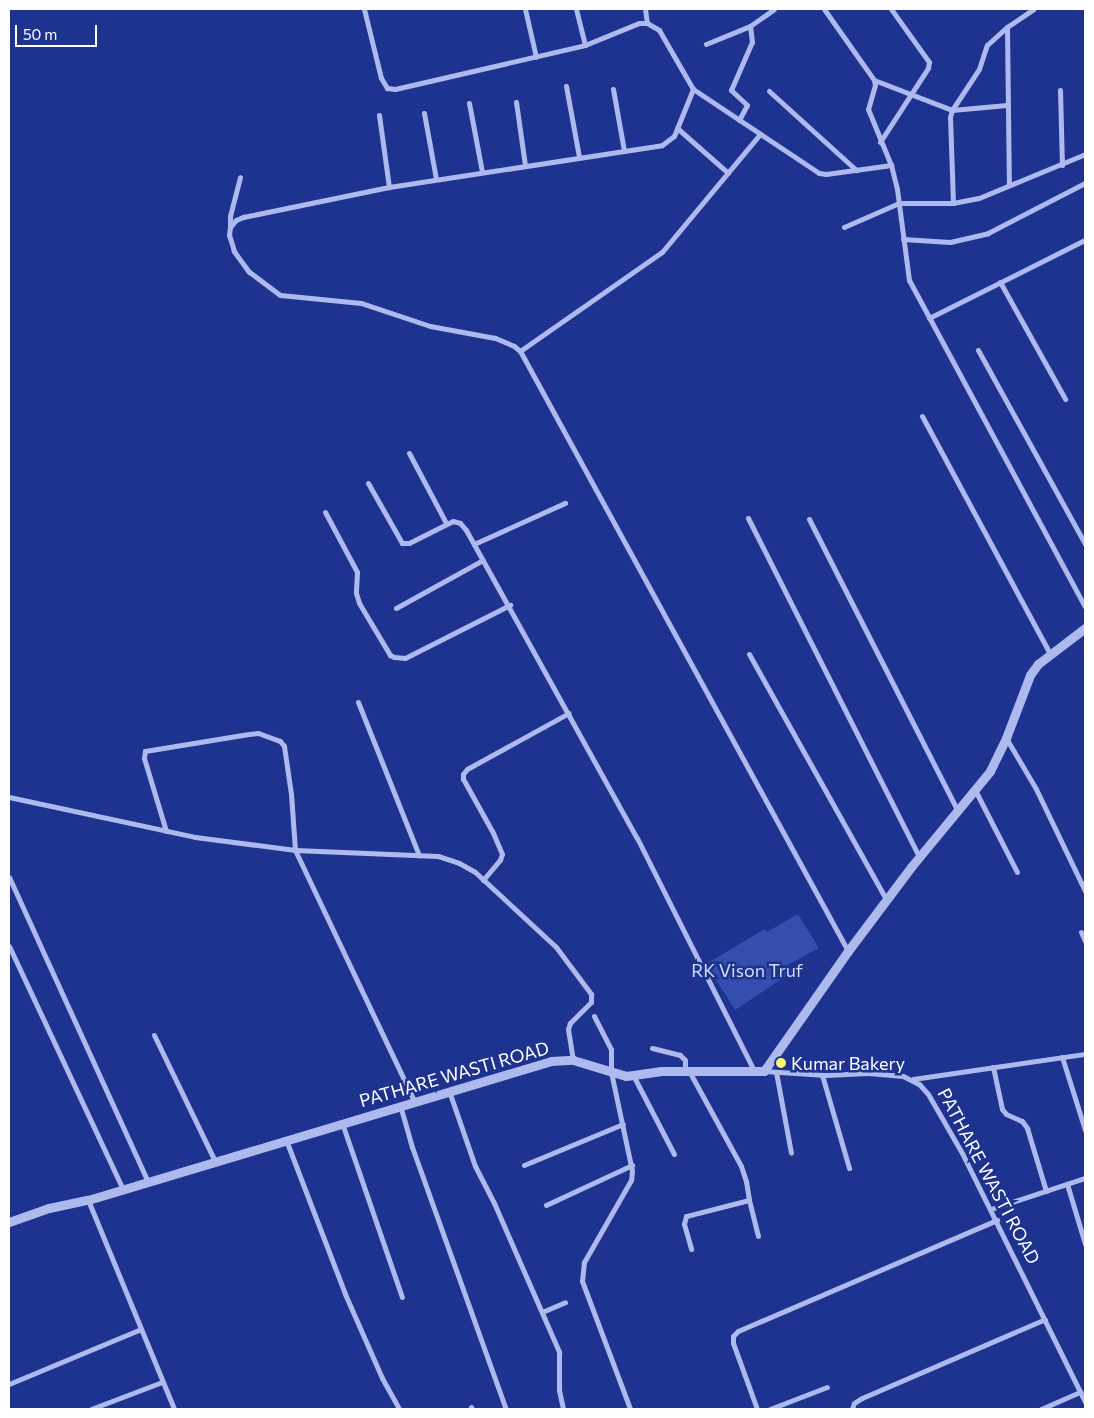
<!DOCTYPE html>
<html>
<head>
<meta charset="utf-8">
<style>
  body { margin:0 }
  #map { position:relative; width:1094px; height:1418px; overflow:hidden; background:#1e3390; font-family:Commissioner,sans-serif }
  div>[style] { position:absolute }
  .green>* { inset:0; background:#354daf }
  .minor>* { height:5px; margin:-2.5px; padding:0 2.5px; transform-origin:2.5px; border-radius:2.5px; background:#aebaed }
  .tertiary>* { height:9px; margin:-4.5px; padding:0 4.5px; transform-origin:4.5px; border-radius:4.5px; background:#aebaed }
  .dots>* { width:14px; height:14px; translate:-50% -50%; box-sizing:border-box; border:2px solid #1e3390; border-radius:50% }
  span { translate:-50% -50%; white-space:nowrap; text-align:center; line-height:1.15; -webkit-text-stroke:5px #1e3390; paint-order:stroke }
  .park-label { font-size:18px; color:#d3dbfa }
  .poi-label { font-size:18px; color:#fff }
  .left { translate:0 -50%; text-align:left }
  .street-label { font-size:18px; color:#fff }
  .frame { position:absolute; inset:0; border:10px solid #fff; pointer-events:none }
  .scale { position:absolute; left:15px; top:25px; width:82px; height:22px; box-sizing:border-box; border:2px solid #fff; border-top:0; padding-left:6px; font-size:15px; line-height:18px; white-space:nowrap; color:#fff; -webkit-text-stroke:4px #1e3390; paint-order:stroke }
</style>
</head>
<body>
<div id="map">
  <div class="green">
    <i style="clip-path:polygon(798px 914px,819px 948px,788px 965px,792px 972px,735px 1010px,706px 964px,765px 929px,767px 932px)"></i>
  </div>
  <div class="minor">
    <i style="left:364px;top:9px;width:71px;rotate:76.2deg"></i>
    <i style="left:381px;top:78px;width:12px;rotate:59deg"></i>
    <i style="left:387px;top:88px;width:8px;rotate:7deg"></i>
    <i style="left:395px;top:89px;width:195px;rotate:-13deg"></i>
    <i style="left:585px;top:45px;width:58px;rotate:-22.2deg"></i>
    <i style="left:639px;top:23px;width:8px"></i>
    <i style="left:647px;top:23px;width:14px;rotate:30deg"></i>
    <i style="left:659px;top:30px;width:68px;rotate:60deg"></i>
    <i style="left:525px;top:9px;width:49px;rotate:77.1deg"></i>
    <i style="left:576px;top:9px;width:37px;rotate:76deg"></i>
    <i style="left:645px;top:9px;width:14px;rotate:82deg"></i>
    <i style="left:824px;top:9px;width:87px;rotate:54.8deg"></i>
    <i style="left:874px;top:80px;width:5px;rotate:79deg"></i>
    <i style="left:875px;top:85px;width:25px;rotate:106deg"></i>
    <i style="left:868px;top:109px;width:61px;rotate:67.7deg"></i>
    <i style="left:891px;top:165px;width:25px;rotate:76deg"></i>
    <i style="left:897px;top:189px;width:92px;rotate:82.5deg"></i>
    <i style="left:909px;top:280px;width:371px;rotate:61.7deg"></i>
    <i style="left:1007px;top:27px;width:158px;rotate:89.3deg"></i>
    <i style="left:706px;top:44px;width:48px;rotate:-22.2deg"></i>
    <i style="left:750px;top:26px;width:29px;rotate:-35deg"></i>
    <i style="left:874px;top:80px;width:84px;rotate:21deg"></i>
    <i style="left:952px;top:110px;width:55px;rotate:-5.2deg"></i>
    <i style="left:566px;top:86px;width:72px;rotate:79.6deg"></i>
    <i style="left:613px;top:89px;width:63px;rotate:79.9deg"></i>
    <i style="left:1060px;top:90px;width:75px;rotate:88.5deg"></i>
    <i style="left:769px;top:91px;width:118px;rotate:42.2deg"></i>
    <i style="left:516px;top:102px;width:64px;rotate:81.9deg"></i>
    <i style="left:469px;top:103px;width:70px;rotate:79.3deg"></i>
    <i style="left:424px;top:113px;width:67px;rotate:79.7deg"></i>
    <i style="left:379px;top:115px;width:73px;rotate:82.1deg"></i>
    <i style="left:739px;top:120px;width:17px;rotate:-62deg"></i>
    <i style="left:747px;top:105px;width:22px;rotate:-137deg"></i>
    <i style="left:731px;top:90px;width:52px;rotate:-66.4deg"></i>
    <i style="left:752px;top:42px;width:16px;rotate:-97deg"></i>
    <i style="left:677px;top:128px;width:68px;rotate:41.4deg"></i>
    <i style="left:880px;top:142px;width:88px;rotate:-57deg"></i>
    <i style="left:928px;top:68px;width:6px;rotate:-81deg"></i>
    <i style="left:929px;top:62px;width:65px;rotate:-125.6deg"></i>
    <i style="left:953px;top:203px;width:86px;rotate:-92deg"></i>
    <i style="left:950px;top:117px;width:7px;rotate:-74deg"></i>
    <i style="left:952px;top:110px;width:49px;rotate:-56.6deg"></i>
    <i style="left:979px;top:69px;width:25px;rotate:-72deg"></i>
    <i style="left:987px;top:45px;width:27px;rotate:-42deg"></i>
    <i style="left:1007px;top:27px;width:32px;rotate:-34deg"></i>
    <i style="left:230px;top:227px;width:11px;rotate:-90deg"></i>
    <i style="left:230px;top:216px;width:40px;rotate:-75.6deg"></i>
    <i style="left:844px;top:227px;width:60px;rotate:-23.6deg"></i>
    <i style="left:899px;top:203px;width:54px"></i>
    <i style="left:953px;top:203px;width:26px;rotate:-11deg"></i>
    <i style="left:979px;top:198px;width:115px;rotate:-22.5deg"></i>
    <i style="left:903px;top:239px;width:47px;rotate:3.7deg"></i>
    <i style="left:950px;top:242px;width:39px;rotate:-13deg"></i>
    <i style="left:988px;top:233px;width:109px;rotate:-27.3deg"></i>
    <i style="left:1000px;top:282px;width:134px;rotate:60.9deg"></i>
    <i style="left:929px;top:318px;width:174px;rotate:-26.6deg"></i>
    <i style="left:978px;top:350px;width:222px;rotate:61.1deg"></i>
    <i style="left:520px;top:351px;width:173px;rotate:-34.9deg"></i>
    <i style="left:662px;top:252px;width:153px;rotate:-50.3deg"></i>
    <i style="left:922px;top:416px;width:270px;rotate:61.7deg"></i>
    <i style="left:409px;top:453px;width:79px;rotate:62.1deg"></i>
    <i style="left:368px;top:483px;width:69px;rotate:60.5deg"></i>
    <i style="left:402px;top:543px;width:7px"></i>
    <i style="left:409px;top:543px;width:49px;rotate:-26.6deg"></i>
    <i style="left:453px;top:521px;width:7px;rotate:16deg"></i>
    <i style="left:460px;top:523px;width:9px;rotate:49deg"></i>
    <i style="left:466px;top:530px;width:352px;rotate:61deg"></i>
    <i style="left:637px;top:838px;width:261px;rotate:63.3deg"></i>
    <i style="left:325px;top:512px;width:68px;rotate:61.9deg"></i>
    <i style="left:357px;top:572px;width:21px;rotate:93deg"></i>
    <i style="left:356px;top:593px;width:10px;rotate:73deg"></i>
    <i style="left:359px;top:603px;width:61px;rotate:59.2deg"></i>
    <i style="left:390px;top:655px;width:4px;rotate:27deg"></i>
    <i style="left:394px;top:657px;width:11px;rotate:5deg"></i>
    <i style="left:405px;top:658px;width:118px;rotate:-26.8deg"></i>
    <i style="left:748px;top:518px;width:380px;rotate:63.2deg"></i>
    <i style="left:809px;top:519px;width:328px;rotate:63deg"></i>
    <i style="left:474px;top:544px;width:100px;rotate:-24.3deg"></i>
    <i style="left:396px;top:608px;width:99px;rotate:-28.9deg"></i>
    <i style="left:749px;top:654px;width:281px;rotate:60.8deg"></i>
    <i style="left:358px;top:702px;width:165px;rotate:68.3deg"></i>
    <i style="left:1006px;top:738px;width:59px;rotate:59.5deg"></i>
    <i style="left:1036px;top:789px;width:113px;rotate:64.3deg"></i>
    <i style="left:975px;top:790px;width:92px;rotate:62.9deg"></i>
    <i style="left:9px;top:797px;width:190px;rotate:12.1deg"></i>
    <i style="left:195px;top:837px;width:101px;rotate:7.4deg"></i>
    <i style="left:295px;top:850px;width:143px;rotate:2.4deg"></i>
    <i style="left:438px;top:856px;width:22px;rotate:18deg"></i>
    <i style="left:459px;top:863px;width:18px;rotate:29deg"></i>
    <i style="left:475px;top:872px;width:110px;rotate:42.8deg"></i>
    <i style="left:556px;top:947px;width:59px;rotate:53.3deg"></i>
    <i style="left:591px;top:994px;width:8px;rotate:90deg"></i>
    <i style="left:591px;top:1002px;width:30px;rotate:135deg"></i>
    <i style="left:570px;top:1023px;width:6px;rotate:108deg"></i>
    <i style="left:568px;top:1029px;width:31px;rotate:81deg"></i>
    <i style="left:166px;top:831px;width:76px;rotate:-106.8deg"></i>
    <i style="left:144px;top:758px;width:7px;rotate:-82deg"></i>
    <i style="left:145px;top:751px;width:105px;rotate:-9.3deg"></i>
    <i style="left:249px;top:734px;width:9px;rotate:-6deg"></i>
    <i style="left:258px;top:733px;width:23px;rotate:20deg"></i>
    <i style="left:280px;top:741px;width:6px;rotate:51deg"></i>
    <i style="left:284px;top:746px;width:49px;rotate:81.7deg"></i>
    <i style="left:291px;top:794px;width:56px;rotate:85.9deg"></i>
    <i style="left:295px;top:850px;width:278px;rotate:64.6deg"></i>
    <i style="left:9px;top:877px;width:335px;rotate:65.5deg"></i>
    <i style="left:483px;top:880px;width:26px;rotate:-50deg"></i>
    <i style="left:500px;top:860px;width:6px;rotate:-72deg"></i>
    <i style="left:502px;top:854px;width:25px;rotate:-113deg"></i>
    <i style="left:492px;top:831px;width:60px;rotate:-119.1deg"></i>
    <i style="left:463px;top:779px;width:5px;rotate:-90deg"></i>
    <i style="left:463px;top:774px;width:6px;rotate:-51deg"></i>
    <i style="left:467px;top:769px;width:116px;rotate:-28.8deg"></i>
    <i style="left:1081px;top:932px;width:10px;rotate:66deg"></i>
    <i style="left:9px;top:946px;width:268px;rotate:64.9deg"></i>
    <i style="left:848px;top:951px;width:684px;rotate:-118.66deg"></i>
    <i style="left:520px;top:351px;width:8px;rotate:-140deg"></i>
    <i style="left:514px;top:346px;width:21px;rotate:-157deg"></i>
    <i style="left:495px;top:338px;width:66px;rotate:-169.5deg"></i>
    <i style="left:430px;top:326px;width:73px;rotate:-161.6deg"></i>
    <i style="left:361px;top:303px;width:81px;rotate:-174.4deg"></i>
    <i style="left:280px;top:295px;width:39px;rotate:-143deg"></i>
    <i style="left:249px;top:272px;width:26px;rotate:-126deg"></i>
    <i style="left:234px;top:251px;width:17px;rotate:-107deg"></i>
    <i style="left:229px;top:235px;width:8px;rotate:-83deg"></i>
    <i style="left:230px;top:227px;width:9px;rotate:-49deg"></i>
    <i style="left:236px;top:220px;width:8px;rotate:-23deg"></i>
    <i style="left:243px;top:217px;width:149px;rotate:-11.6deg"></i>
    <i style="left:389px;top:187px;width:276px;rotate:-8.7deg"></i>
    <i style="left:662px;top:145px;width:15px;rotate:-37deg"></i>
    <i style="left:674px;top:136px;width:51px;rotate:-68deg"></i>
    <i style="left:693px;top:89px;width:151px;rotate:33.7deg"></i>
    <i style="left:819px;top:173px;width:7px;rotate:8deg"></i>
    <i style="left:826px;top:174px;width:66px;rotate:-7.9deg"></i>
    <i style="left:594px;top:1016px;width:37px;rotate:63deg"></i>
    <i style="left:611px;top:1049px;width:23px;rotate:90deg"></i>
    <i style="left:611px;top:1072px;width:101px;rotate:78deg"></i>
    <i style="left:632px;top:1171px;width:9px;rotate:96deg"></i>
    <i style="left:631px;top:1180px;width:95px;rotate:119.8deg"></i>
    <i style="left:584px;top:1262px;width:19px;rotate:96deg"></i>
    <i style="left:582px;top:1281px;width:137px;rotate:69.4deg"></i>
    <i style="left:154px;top:1035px;width:140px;rotate:64.2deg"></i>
    <i style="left:652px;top:1048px;width:29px;rotate:14deg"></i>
    <i style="left:680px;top:1055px;width:7px;rotate:45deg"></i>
    <i style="left:685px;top:1060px;width:11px;rotate:90deg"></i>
    <i style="left:1062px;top:1057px;width:77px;rotate:72.5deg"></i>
    <i style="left:993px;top:1067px;width:43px;rotate:77.9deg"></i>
    <i style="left:1002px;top:1109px;width:6px;rotate:51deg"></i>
    <i style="left:1006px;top:1114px;width:17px;rotate:24deg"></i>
    <i style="left:1022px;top:1121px;width:9px;rotate:54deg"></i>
    <i style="left:1027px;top:1128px;width:66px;rotate:73.2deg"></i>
    <i style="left:689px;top:1071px;width:108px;rotate:61.3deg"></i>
    <i style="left:741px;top:1166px;width:16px;rotate:72deg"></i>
    <i style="left:746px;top:1181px;width:19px;rotate:81deg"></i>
    <i style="left:749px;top:1200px;width:65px;rotate:165.7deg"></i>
    <i style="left:686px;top:1216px;width:8px;rotate:104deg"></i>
    <i style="left:684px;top:1224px;width:26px;rotate:74deg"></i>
    <i style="left:764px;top:1071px;width:62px;rotate:3.7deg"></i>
    <i style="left:826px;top:1075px;width:42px;rotate:-2.7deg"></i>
    <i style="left:868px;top:1073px;width:35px;rotate:5deg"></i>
    <i style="left:903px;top:1076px;width:18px;rotate:27deg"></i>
    <i style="left:919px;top:1084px;width:13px;rotate:48deg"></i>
    <i style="left:928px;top:1094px;width:68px;rotate:60deg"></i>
    <i style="left:962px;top:1153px;width:278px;rotate:63.7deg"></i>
    <i style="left:776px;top:1072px;width:82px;rotate:79.5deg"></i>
    <i style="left:633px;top:1075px;width:89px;rotate:62.6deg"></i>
    <i style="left:822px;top:1075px;width:97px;rotate:73.8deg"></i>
    <i style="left:913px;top:1079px;width:174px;rotate:-8.3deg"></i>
    <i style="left:449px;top:1091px;width:79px;rotate:70.9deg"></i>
    <i style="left:475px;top:1166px;width:42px;rotate:62.8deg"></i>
    <i style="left:494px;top:1203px;width:163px;rotate:66.4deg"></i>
    <i style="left:559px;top:1352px;width:38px;rotate:90deg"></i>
    <i style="left:559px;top:1390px;width:19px;rotate:78deg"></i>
    <i style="left:400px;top:1105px;width:44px;rotate:74.1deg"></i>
    <i style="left:412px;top:1147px;width:278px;rotate:70.3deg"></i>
    <i style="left:342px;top:1123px;width:184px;rotate:71deg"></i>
    <i style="left:286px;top:1140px;width:165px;rotate:69deg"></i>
    <i style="left:345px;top:1294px;width:92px;rotate:66.2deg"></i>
    <i style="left:382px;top:1378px;width:35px;rotate:61deg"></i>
    <i style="left:524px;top:1165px;width:107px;rotate:-22.5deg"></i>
    <i style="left:1067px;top:1184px;width:63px;rotate:73.3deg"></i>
    <i style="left:88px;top:1200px;width:226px;rotate:67.6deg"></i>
    <i style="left:749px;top:1200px;width:37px;rotate:76deg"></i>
    <i style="left:546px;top:1205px;width:95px;rotate:-24.9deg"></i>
    <i style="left:991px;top:1209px;width:99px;rotate:-18.3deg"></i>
    <i style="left:542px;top:1312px;width:25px;rotate:-23deg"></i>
    <i style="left:9px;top:1384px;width:143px;rotate:-22.6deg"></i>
    <i style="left:471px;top:1407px;width:2px;rotate:63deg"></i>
    <i style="left:91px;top:1409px;width:76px;rotate:-20.8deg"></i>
    <i style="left:757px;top:1409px;width:70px;rotate:-110deg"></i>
    <i style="left:733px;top:1343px;width:7px;rotate:-90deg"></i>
    <i style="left:733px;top:1336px;width:7px;rotate:-45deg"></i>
    <i style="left:738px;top:1331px;width:282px;rotate:-23.2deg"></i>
    <i style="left:770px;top:1409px;width:61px;rotate:-21.1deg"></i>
    <i style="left:852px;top:1409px;width:6px;rotate:-72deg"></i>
    <i style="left:854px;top:1403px;width:9px;rotate:-32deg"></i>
    <i style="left:862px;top:1398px;width:199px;rotate:-23.3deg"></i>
    <i style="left:1041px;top:1409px;width:43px;rotate:-23.6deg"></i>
  </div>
  <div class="tertiary">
    <i style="left:9px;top:1222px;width:42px;rotate:-19.3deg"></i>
    <i style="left:49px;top:1208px;width:40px;rotate:-12deg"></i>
    <i style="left:88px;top:1200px;width:483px;rotate:-16.7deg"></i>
    <i style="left:551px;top:1061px;width:22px;rotate:-3deg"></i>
    <i style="left:573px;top:1060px;width:55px;rotate:16.8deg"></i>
    <i style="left:626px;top:1076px;width:36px;rotate:-8deg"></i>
    <i style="left:662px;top:1071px;width:102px"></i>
    <i style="left:764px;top:1071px;width:146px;rotate:-55deg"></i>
    <i style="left:848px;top:951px;width:105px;rotate:-53.1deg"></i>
    <i style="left:911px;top:867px;width:124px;rotate:-50.5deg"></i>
    <i style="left:990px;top:771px;width:37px;rotate:-64deg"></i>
    <i style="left:1006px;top:738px;width:67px;rotate:-69.1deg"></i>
    <i style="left:1030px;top:675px;width:14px;rotate:-54deg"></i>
    <i style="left:1038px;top:664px;width:59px;rotate:-37.5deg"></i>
  </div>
  <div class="dots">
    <i style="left:781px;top:1063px;background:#fcf76d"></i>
  </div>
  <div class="park-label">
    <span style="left:747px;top:970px">RK Vison Truf</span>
  </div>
  <div class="poi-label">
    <span class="left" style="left:791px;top:1063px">Kumar Bakery</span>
  </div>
  <div class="street-label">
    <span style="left:454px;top:1074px;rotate:-16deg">PATHARE WASTI ROAD</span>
    <span style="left:989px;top:1176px;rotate:62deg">PATHARE WASTI ROAD</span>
  </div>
  <div class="frame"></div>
  <div class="scale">50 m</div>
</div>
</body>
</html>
